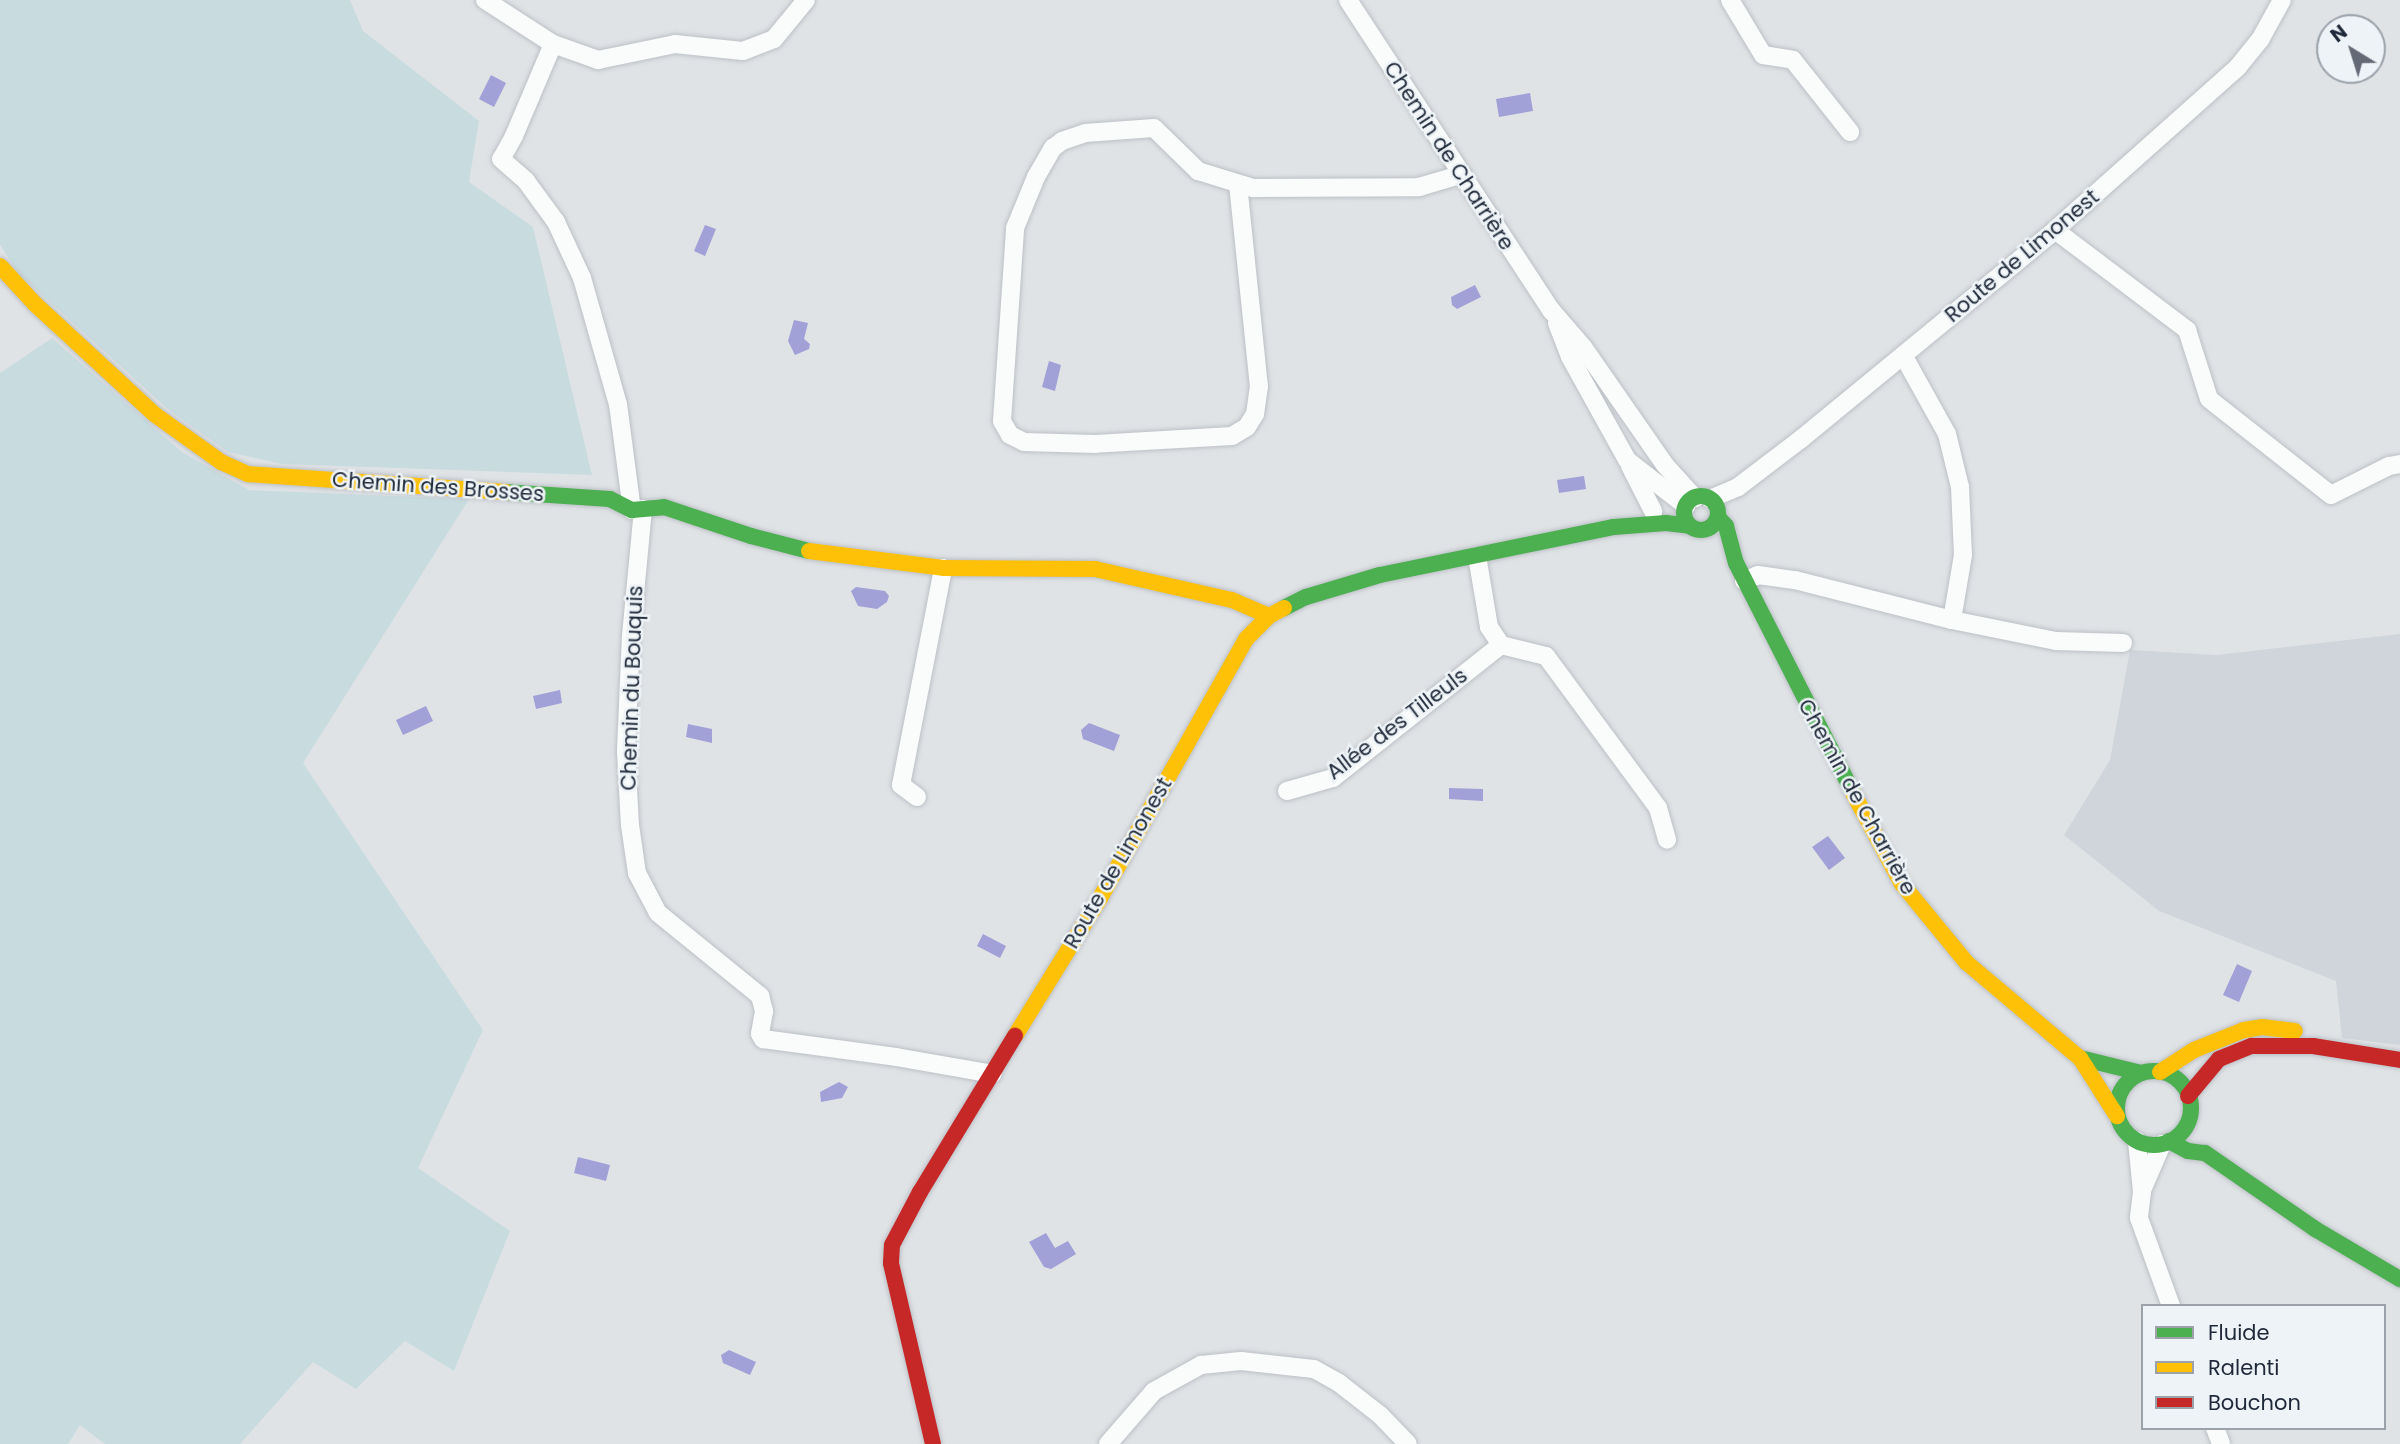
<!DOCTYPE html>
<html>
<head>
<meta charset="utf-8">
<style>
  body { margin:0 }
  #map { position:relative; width:2400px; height:1444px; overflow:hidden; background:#e0e3e6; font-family:Poppins,sans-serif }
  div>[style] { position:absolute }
  .built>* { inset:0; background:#cfd5da }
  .green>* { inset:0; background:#c8dce0 }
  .water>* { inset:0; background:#a1a0d7 }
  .roads { filter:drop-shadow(0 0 2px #bcc1c6) drop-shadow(0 0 2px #bcc1c6) }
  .street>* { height:18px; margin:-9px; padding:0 9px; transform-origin:9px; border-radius:9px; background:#fafbfb }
  .fast>* { height:16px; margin:-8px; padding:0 8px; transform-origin:8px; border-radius:8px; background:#4caf50 }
  .fast>.ring { margin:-8px; padding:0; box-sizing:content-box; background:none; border:16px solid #4caf50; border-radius:50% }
  .slow>* { height:16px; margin:-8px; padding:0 8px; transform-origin:8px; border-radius:8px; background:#ffc107 }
  .jam>* { height:16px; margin:-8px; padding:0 8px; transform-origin:8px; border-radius:8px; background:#c62828 }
  span { translate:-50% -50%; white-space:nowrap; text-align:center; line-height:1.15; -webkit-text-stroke:5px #edf3f6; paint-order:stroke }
  .street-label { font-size:21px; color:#1f2939 }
  .legend { position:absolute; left:2141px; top:1304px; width:245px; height:126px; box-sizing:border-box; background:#edf3f6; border:2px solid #9ba2aa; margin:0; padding:9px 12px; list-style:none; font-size:21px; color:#1f2939 }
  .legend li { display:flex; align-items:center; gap:14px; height:35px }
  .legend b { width:35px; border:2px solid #9ba2aa }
  .north { position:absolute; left:2316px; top:14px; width:70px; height:70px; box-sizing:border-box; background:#edf3f6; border:2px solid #9ba2aa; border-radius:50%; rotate:322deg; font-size:19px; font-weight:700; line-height:28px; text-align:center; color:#1f2939 }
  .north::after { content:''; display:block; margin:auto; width:24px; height:32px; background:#636a76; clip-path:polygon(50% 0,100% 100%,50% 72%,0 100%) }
</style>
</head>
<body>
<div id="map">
  <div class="built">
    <i style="clip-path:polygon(2400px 634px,2400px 1045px,2342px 1038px,2336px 981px,2159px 911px,2064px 835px,2110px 760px,2130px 650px,2217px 655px)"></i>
  </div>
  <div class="green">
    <i style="clip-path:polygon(0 0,350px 0,363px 31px,479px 121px,469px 182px,533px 227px,592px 475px,282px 464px,228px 452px,170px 411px,19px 274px,0 245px)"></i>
    <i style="clip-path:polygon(52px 338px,182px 452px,249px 490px,469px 499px,303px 763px,483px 1030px,418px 1168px,510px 1231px,454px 1371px,405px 1341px,356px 1389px,313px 1362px,240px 1444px,105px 1444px,80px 1425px,68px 1444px,0 1444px,0 373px)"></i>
  </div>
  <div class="water">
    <i style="clip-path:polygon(491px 75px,506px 83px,494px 107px,479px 99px)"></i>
    <i style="clip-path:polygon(1530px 93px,1533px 111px,1499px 117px,1496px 99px)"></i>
    <i style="clip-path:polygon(705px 225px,716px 229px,705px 256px,694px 251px)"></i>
    <i style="clip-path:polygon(1475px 285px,1481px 297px,1457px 309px,1452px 305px,1451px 297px)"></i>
    <i style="clip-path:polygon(794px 320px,808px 323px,804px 339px,810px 344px,809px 349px,795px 355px,788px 341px)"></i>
    <i style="clip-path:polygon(1049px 361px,1061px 365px,1055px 391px,1042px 387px)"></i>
    <i style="clip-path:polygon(1584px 476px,1586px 489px,1559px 493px,1557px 480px)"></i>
    <i style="clip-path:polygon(856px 587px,885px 591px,889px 596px,887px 602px,877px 609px,858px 606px,851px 591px)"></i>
    <i style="clip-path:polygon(560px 690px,562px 703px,536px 709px,533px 696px)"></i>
    <i style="clip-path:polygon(426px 706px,433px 721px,403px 735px,396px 720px)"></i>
    <i style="clip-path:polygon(1089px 723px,1120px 735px,1114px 751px,1083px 739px,1081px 730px)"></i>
    <i style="clip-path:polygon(688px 724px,712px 729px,712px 743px,686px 737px)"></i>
    <i style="clip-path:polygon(1449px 788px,1483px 789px,1483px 801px,1449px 799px)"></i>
    <i style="clip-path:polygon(1828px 836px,1845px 858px,1829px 870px,1812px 847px)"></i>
    <i style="clip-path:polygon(983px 934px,1006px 946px,1000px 958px,977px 946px)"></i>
    <i style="clip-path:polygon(2237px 964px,2252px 971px,2239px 1002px,2223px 995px)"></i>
    <i style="clip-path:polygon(839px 1082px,848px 1087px,842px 1098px,821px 1102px,820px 1092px)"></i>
    <i style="clip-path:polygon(578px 1157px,610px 1165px,606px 1181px,574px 1173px)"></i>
    <i style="clip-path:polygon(1046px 1233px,1055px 1248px,1068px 1241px,1076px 1254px,1051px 1269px,1044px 1267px,1029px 1242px)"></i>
    <i style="clip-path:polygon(729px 1350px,756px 1362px,750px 1375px,723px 1363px,721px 1355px)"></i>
  </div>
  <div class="roads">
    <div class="street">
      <i style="left:485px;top:0;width:81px;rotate:32.9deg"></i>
      <i style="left:553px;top:44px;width:48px;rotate:19.6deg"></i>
      <i style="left:598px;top:60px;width:79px;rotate:-11.7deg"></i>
      <i style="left:675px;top:44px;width:68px;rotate:5.9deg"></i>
      <i style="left:743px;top:51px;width:33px;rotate:-21deg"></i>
      <i style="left:774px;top:39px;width:50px;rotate:-50.6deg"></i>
      <i style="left:1348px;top:0;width:371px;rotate:56.8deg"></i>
      <i style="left:1551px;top:310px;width:49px;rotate:49.1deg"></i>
      <i style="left:1583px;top:347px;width:144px;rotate:55.2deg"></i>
      <i style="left:1665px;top:465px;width:45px;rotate:47.7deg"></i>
      <i style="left:1730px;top:0;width:64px;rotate:59deg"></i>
      <i style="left:1763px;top:55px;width:30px;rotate:9deg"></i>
      <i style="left:1793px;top:60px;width:92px;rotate:51.6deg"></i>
      <i style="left:553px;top:44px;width:100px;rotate:113deg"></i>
      <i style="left:514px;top:136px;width:26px;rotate:119deg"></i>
      <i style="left:501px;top:159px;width:33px;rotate:41deg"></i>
      <i style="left:526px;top:181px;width:51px;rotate:53.8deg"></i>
      <i style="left:556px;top:222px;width:62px;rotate:65.1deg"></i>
      <i style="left:582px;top:278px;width:131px;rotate:74.1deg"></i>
      <i style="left:618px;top:404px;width:107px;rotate:82.5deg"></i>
      <i style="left:1238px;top:184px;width:203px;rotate:84.1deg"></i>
      <i style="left:1259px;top:386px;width:28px;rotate:98deg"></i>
      <i style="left:1255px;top:414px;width:15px;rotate:122deg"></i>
      <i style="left:1247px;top:427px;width:17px;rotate:149deg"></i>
      <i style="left:1232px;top:436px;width:137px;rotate:176.7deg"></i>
      <i style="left:1095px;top:444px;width:71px;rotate:-178.4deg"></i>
      <i style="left:1024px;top:442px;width:16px;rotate:-153deg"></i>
      <i style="left:1010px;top:435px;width:16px;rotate:-120deg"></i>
      <i style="left:1002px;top:421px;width:193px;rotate:-86.1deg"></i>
      <i style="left:1015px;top:228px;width:55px;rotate:-67.6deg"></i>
      <i style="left:1036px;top:177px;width:34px;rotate:-60deg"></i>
      <i style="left:1053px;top:148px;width:11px;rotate:-38deg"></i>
      <i style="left:1062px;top:141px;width:24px;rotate:-19deg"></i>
      <i style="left:1085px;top:133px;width:69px;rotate:-4.1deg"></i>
      <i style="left:1154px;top:128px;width:62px;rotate:44.3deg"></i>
      <i style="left:1198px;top:171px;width:58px;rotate:17.2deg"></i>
      <i style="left:1253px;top:188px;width:166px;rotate:-0.3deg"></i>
      <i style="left:1419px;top:187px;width:43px;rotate:-16.3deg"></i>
      <i style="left:2055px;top:230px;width:166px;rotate:37.1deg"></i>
      <i style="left:2187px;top:330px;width:72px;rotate:72.3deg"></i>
      <i style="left:2209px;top:399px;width:155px;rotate:38.2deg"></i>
      <i style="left:2331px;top:495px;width:65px;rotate:-26.6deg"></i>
      <i style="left:2389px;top:466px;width:11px;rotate:-10deg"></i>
      <i style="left:1557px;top:323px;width:36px;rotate:69deg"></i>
      <i style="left:1570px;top:357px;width:118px;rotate:61deg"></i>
      <i style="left:1627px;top:460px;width:75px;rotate:37.9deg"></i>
      <i style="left:1903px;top:355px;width:90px;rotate:60.9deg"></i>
      <i style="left:1947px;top:434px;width:55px;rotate:76.2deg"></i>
      <i style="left:1960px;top:487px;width:68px;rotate:87.5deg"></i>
      <i style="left:1963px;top:555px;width:66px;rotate:99.6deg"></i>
      <i style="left:1630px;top:466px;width:51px;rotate:62.9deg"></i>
      <i style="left:1710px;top:499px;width:30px;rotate:-23deg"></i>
      <i style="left:1738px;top:487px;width:79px;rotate:-37.3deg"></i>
      <i style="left:1801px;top:439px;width:329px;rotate:-39.4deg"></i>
      <i style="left:2055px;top:230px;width:244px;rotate:-41.7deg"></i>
      <i style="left:2237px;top:68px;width:38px;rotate:-51deg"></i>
      <i style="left:2261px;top:38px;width:43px;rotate:-61.1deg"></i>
      <i style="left:643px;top:509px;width:128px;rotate:95.4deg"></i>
      <i style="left:631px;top:636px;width:116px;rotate:92.5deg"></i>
      <i style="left:626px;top:752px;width:73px;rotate:86.9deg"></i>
      <i style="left:630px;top:825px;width:49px;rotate:81.7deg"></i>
      <i style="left:637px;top:873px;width:45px;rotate:62.3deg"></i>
      <i style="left:658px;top:913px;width:132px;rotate:39.1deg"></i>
      <i style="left:760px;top:996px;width:16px;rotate:75deg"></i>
      <i style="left:764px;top:1011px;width:23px;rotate:100deg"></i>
      <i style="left:760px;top:1034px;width:6px;rotate:59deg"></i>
      <i style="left:763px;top:1039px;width:134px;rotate:7.7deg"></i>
      <i style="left:896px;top:1057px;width:98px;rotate:9.9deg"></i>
      <i style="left:1477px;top:556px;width:72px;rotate:80.4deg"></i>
      <i style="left:1489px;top:627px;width:22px;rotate:56deg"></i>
      <i style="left:1501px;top:645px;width:46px;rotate:13.7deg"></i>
      <i style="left:1546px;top:656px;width:189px;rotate:53.6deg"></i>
      <i style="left:1658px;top:808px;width:33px;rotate:74deg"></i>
      <i style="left:1744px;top:581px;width:15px;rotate:-23deg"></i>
      <i style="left:1758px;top:575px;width:37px;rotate:8deg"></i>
      <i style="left:1795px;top:580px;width:162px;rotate:14.3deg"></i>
      <i style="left:1952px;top:620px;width:106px;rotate:11.4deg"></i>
      <i style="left:2056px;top:641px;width:67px;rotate:1.7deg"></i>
      <i style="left:1287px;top:791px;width:48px;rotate:-15.8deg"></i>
      <i style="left:1333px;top:778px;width:214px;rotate:-38.4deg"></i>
      <i style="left:917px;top:797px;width:20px;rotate:-143deg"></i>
      <i style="left:901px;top:785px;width:221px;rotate:-79deg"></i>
      <i style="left:2137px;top:1141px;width:51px;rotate:84.4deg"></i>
      <i style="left:2142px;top:1192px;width:26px;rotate:97deg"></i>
      <i style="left:2139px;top:1218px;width:94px;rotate:70deg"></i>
      <i style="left:2143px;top:1188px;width:48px;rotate:-66.6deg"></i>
      <i style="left:2215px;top:1428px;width:17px;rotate:69deg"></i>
      <i style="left:1108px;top:1444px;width:70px;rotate:-49deg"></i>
      <i style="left:1154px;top:1391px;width:54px;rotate:-29deg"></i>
      <i style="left:1201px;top:1365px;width:40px;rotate:-5.7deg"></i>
      <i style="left:1241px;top:1361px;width:73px;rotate:6.3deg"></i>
      <i style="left:1314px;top:1369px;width:29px;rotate:29deg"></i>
      <i style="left:1339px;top:1383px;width:52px;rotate:38deg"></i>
      <i style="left:1380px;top:1415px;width:40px;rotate:46deg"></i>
    </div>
    <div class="fast">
      <i style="left:505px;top:492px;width:105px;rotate:3.8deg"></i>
      <i style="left:610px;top:499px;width:25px;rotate:27deg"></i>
      <i style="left:632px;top:510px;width:32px;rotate:-5deg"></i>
      <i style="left:664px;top:507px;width:92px;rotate:18.4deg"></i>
      <i style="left:751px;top:536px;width:60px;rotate:14.5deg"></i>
      <i class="ring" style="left:1684px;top:496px;width:18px;height:18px"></i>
      <i style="left:1718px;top:517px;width:12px;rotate:48deg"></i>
      <i style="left:1726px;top:526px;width:38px;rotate:75deg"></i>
      <i style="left:1736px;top:563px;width:258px;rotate:63deg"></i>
      <i style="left:1284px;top:608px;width:25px;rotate:-27deg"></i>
      <i style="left:1306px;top:597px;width:77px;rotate:-16.6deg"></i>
      <i style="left:1380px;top:575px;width:239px;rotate:-11.6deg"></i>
      <i style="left:1614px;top:527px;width:52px;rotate:-4.4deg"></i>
      <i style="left:1666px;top:523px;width:24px;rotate:7deg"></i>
      <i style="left:2080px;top:1058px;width:63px;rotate:13.8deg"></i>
      <i class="ring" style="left:2117px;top:1071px;width:58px;height:58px"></i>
      <i style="left:2169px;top:1141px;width:21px;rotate:28deg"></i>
      <i style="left:2188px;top:1151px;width:17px;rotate:7deg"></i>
      <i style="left:2205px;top:1153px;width:134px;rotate:34.6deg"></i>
      <i style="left:2315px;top:1229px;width:99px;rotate:30.5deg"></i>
    </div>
    <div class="slow">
      <i style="left:0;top:266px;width:52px;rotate:47.4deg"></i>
      <i style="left:35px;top:304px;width:162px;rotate:42.7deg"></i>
      <i style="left:154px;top:414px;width:82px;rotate:35.6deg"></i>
      <i style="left:221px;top:462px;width:30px;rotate:24deg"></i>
      <i style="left:248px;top:474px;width:258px;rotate:4deg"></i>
      <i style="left:809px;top:551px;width:135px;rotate:7.2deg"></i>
      <i style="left:943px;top:568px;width:152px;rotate:0.4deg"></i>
      <i style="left:1095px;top:569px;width:140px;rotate:12.8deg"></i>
      <i style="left:1232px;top:600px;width:40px;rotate:23.4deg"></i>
      <i style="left:1853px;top:793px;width:103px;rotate:61.7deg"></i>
      <i style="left:1902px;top:884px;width:102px;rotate:50.6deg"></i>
      <i style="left:1967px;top:963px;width:148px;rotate:40.1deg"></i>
      <i style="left:2080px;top:1058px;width:69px;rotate:57.5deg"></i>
      <i style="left:1015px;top:1036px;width:160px;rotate:-58.3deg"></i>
      <i style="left:1099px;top:900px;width:300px;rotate:-60.6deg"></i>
      <i style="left:1246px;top:639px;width:33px;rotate:-45deg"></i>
      <i style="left:1269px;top:616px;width:17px;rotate:-28deg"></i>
      <i style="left:2160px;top:1072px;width:40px;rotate:-32.9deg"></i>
      <i style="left:2194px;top:1050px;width:54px;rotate:-21.8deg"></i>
      <i style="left:2244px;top:1030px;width:18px;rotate:-9deg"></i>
      <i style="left:2262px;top:1027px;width:33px;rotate:7deg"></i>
    </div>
    <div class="jam">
      <i style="left:2188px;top:1096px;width:48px;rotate:-50deg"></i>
      <i style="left:2219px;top:1059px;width:35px;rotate:-22deg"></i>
      <i style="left:2252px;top:1046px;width:61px"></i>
      <i style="left:2313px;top:1046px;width:88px;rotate:9.1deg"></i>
      <i style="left:933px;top:1444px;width:186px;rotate:-103.1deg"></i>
      <i style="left:891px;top:1263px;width:18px;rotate:-87deg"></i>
      <i style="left:892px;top:1245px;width:60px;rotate:-62.2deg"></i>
      <i style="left:920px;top:1192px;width:183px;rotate:-58.7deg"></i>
    </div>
  </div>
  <div class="street-label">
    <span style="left:1449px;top:156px;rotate:57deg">Chemin de Charrière</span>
    <span style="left:2022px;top:256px;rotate:-40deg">Route de Limonest</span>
    <span style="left:438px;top:487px;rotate:4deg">Chemin des Brosses</span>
    <span style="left:632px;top:688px;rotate:-88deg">Chemin du Bouquis</span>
    <span style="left:1397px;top:724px;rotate:-37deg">Allée des Tilleuls</span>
    <span style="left:1857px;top:797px;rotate:61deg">Chemin de Charrière</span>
    <span style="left:1118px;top:863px;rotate:-60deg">Route de Limonest</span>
  </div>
  <ul class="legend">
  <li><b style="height:9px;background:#4caf50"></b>Fluide</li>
  <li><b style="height:9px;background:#ffc107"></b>Ralenti</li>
  <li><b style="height:9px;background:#c62828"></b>Bouchon</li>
  </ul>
  <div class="north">N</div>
</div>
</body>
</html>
